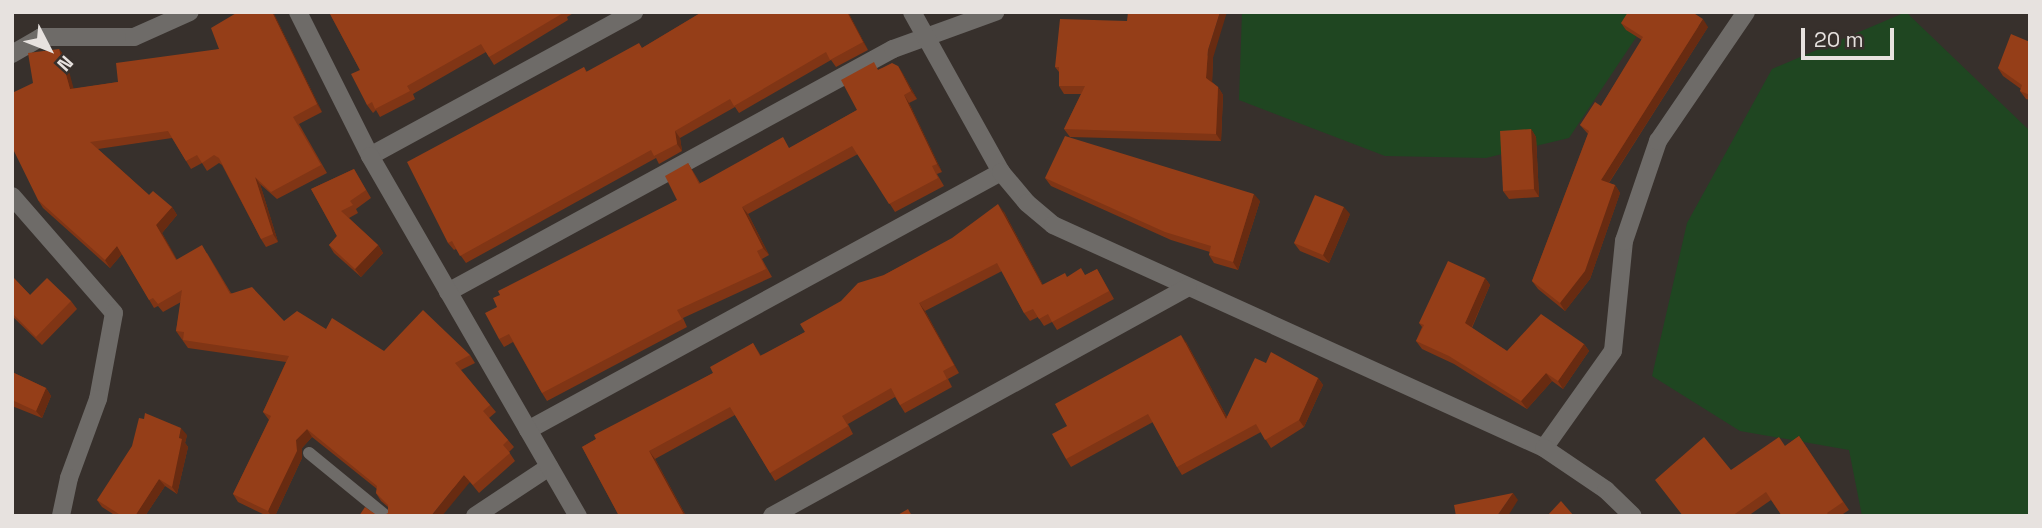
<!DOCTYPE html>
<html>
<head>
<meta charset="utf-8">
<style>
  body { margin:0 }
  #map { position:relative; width:2042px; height:528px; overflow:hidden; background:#37302c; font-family:"Space Grotesk",sans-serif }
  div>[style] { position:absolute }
  .green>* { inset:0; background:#1f4621 }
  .service>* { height:12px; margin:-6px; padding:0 6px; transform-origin:6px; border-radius:6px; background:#6e6b68 }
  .minor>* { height:18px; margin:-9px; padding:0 9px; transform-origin:9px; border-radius:9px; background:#6e6b68 }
  .tertiary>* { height:18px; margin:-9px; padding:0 9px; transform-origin:9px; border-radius:9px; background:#6e6b68 }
  .wall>* { inset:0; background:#803515 }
  .shaded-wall>* { inset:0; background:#682b11 }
  .building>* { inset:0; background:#953e18 }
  span { translate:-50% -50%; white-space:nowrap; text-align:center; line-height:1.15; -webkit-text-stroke:5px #37302c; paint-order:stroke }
  .frame { position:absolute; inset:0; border:14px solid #e7e2df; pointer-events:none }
  .north { position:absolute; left:14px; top:14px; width:70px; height:70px; -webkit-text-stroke:5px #37302c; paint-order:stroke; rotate:132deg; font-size:19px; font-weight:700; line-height:28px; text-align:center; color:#e7e2df }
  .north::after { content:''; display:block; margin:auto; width:24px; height:32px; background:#e7e2df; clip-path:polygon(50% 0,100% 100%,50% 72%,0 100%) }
  .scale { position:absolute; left:1801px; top:28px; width:93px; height:32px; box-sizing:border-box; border:4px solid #e7e2df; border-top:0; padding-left:9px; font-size:21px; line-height:24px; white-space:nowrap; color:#e7e2df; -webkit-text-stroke:5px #37302c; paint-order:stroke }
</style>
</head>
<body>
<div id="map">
  <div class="green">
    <i style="clip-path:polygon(1242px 12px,1653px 12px,1569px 138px,1486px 158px,1385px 156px,1239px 100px)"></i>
    <i style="clip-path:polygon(1906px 12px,2030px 131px,2030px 516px,1862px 516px,1849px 450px,1740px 431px,1652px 376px,1687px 223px,1772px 69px)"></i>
  </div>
  <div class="service">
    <i style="left:309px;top:453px;width:99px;rotate:39.3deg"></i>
  </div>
  <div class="minor">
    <i style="left:12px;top:54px;width:34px;rotate:-30deg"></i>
    <i style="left:41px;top:37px;width:93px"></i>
    <i style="left:134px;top:37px;width:61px;rotate:-24.1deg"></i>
    <i style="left:370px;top:156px;width:301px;rotate:-28.6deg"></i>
    <i style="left:12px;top:196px;width:155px;rotate:48.9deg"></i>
    <i style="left:114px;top:313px;width:87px;rotate:100.5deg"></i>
    <i style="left:98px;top:399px;width:84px;rotate:110.2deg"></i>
    <i style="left:69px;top:478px;width:38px;rotate:102deg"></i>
    <i style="left:448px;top:292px;width:507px;rotate:-28.64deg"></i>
    <i style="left:893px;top:49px;width:109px;rotate:-19.9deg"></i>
    <i style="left:528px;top:430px;width:539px;rotate:-28.61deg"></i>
    <i style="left:1544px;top:448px;width:119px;rotate:-54.6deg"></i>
    <i style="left:1613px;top:351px;width:111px;rotate:-84.3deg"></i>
    <i style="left:1624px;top:241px;width:106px;rotate:-71.2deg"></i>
    <i style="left:1658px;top:141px;width:156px;rotate:-55.7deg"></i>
    <i style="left:475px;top:516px;width:89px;rotate:-33.5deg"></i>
  </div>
  <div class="tertiary">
    <i style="left:298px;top:12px;width:161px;rotate:63.4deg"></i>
    <i style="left:370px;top:156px;width:416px;rotate:60deg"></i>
    <i style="left:912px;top:12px;width:183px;rotate:60.9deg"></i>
    <i style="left:1001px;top:172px;width:40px;rotate:50deg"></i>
    <i style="left:1027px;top:203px;width:34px;rotate:40deg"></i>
    <i style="left:1053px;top:225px;width:539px;rotate:24.43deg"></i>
    <i style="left:1544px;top:448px;width:75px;rotate:34.1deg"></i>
    <i style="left:1606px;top:490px;width:37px;rotate:44deg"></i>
    <i style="left:772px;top:516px;width:474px;rotate:-28.8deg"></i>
  </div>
  <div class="wall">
    <i style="clip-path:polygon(238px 12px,273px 12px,322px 112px,299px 124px,327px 173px,277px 199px,260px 184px,278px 242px,266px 247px,261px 239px,222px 165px,219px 163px,207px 171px,202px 163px,191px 169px,172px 138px,98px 149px,149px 195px,172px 207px,177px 215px,162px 233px,177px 260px,207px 253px,231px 293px,284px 321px,326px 329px,384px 351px,470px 355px,475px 363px,461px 370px,496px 412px,489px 418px,514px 447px,509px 452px,515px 461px,479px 493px,470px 482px,388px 513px,388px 507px,381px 501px,376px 493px,377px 489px,312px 437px,302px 448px,302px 458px,275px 516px,267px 516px,238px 502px,233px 494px,269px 420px,263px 412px,286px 362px,188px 348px,176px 331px,181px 302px,163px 312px,158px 306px,154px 308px,122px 254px,110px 268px,43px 208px,38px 200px,33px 83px,59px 49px,65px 57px,73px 89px,118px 82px,219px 49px)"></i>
    <i style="clip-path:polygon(329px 12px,575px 12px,567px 17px,568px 20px,494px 65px,486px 52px,413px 94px,415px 99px,380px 117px,376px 110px,373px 113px,367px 105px,360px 70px)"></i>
    <i style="clip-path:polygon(702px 12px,848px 12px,868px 50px,836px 67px,831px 60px,739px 113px,735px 107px,680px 138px,682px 151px,659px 164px,656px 158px,466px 263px,456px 249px,454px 250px,448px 243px,584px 67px,587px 72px,642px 48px)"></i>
    <i style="clip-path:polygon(1127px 21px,1213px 58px,1212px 82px,1218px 87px,1223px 95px,1221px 141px,1070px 137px,1064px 129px,1081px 94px,1064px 94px,1059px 86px,1059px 72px,1055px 67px)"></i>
    <i style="clip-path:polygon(1621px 23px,1708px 27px,1609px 183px,1615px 185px,1620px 193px,1590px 279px,1565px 311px,1538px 289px,1532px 281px,1588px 134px,1580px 125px,1601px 106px,1642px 40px,1626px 30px)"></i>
    <i style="clip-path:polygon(2030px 42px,2030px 100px,2026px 99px,2020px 91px,2021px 89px,2003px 76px,1998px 68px)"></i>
    <i style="clip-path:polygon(898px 66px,903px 74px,917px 99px,909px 103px,942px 172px,937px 174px,944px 186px,895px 212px,858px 154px,748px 214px,769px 255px,762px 259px,772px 277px,683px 318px,687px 327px,547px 401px,542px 393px,513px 342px,504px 347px,499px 339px,497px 307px,677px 200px,688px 163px,700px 183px,790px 148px,857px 110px,879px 69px)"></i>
    <i style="clip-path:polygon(1531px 129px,1536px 137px,1539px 197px,1509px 199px,1503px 191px)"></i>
    <i style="clip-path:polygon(354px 169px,371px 198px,356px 209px,358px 213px,349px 218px,378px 245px,383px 253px,361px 277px,334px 253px,329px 245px,337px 236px,311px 189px)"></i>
    <i style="clip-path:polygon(1045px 178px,1260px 201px,1238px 270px,1214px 263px,1209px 255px,1210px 252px,1171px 240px,1051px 186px)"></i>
    <i style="clip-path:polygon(1004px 212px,1043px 285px,1067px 277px,1086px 275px,1097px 269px,1114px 299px,1057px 330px,1052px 322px,1044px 326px,1038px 317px,1030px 321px,1024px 313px,1002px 271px,925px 311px,959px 373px,948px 379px,952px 387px,905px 413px,895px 397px,848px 424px,853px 434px,775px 481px,735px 415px,655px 459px,686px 516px,615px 516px,618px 514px,582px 447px,713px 373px,753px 343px,761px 356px,805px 332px,884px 275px)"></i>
    <i style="clip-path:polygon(1350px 214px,1329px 263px,1300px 251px,1294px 243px)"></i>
    <i style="clip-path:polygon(12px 276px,30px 295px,71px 301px,77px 309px,42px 345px,12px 316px)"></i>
    <i style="clip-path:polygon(1485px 278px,1490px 285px,1472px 328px,1507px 351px,1584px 344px,1589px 351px,1563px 389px,1552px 381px,1527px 409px,1454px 364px,1422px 349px,1416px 341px,1422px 327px,1419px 323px)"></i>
    <i style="clip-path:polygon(1186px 342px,1227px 417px,1266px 363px,1318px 378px,1323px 385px,1304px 427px,1271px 448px,1261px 432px,1182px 475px,1177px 467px,1153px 422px,1071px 467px,1066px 459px,1067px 426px)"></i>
    <i style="clip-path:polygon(12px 372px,46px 388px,51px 396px,42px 418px,12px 406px)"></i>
    <i style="clip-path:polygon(187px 435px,185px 443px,188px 447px,177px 494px,165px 486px,145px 516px,116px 516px,102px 507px,97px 500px)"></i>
    <i style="clip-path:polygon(1799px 436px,1849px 510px,1840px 516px,1782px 516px,1771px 500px,1748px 516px,1682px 516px,1731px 470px,1785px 446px)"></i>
  </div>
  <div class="shaded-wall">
    <i style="clip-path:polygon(272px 12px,273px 12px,322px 112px,317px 104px)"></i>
    <i style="clip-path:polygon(847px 12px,848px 12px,868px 50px,863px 42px)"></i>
    <i style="clip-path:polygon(1220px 12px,1227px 12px,1213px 58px,1212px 86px,1206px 78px,1208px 50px)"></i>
    <i style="clip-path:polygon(1703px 19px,1708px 27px,1606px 187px,1601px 180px)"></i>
    <i style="clip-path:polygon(59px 49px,65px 57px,76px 97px,70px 89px)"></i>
    <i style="clip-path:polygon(898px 66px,903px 74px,917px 99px,911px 91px)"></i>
    <i style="clip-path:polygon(1218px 87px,1223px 95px,1221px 141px,1216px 134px)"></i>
    <i style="clip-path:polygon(904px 95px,909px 103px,942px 172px,937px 164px)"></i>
    <i style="clip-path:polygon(1531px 129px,1536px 137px,1539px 197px,1534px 189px)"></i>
    <i style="clip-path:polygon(675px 131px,680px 138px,682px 151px,677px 144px)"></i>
    <i style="clip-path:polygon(255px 177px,260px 184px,278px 242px,273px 234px)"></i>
    <i style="clip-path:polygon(1615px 185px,1620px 193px,1590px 279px,1565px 311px,1560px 303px)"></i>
    <i style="clip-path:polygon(1254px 194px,1260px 201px,1238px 270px,1233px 262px)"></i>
    <i style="clip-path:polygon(998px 204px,1004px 212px,1047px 293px,1042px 285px)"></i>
    <i style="clip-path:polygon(172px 207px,177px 215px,162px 233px,182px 268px,156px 225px)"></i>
    <i style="clip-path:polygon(742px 207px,748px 214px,769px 255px,763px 248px)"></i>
    <i style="clip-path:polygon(1344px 207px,1350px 214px,1329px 263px,1323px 255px)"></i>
    <i style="clip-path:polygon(378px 245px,383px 253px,361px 277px,355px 269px)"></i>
    <i style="clip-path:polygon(117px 246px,122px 254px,110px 268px,105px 260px)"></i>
    <i style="clip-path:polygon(1485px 278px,1490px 285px,1470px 331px,1465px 323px)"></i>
    <i style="clip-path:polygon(919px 303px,925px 311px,959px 373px,954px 365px)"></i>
    <i style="clip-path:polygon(1181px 335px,1186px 342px,1232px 426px,1226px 419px)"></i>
    <i style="clip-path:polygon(1584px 344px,1589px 351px,1563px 389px,1558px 381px)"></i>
    <i style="clip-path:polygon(1546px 373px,1552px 381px,1527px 409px,1521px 401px)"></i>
    <i style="clip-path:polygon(1318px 378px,1323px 385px,1304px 427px,1299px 420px)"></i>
    <i style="clip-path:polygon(46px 388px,51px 396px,42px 418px,36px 411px)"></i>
    <i style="clip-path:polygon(181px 428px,187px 435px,185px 443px,188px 447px,177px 494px,172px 487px,179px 438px)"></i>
    <i style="clip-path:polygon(307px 429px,312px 437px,302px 448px,302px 458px,275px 516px,271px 516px,268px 511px,296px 440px)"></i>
    <i style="clip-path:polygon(649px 451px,655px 459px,686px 516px,683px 513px)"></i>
    <i style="clip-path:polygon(464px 475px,470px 482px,442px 516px,431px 516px)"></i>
    <i style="clip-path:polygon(159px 479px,165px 486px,145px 516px,135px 516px)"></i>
    <i style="clip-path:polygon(1513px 493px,1518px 500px,1508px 516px,1497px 516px)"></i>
  </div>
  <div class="building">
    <i style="clip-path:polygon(238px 12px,272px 12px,317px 104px,293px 117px,321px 165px,271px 192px,255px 177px,273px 234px,261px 239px,219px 158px,214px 155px,202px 163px,197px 155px,186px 161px,168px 131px,90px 142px,149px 195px,153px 191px,172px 207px,156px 225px,176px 260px,202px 245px,230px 294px,252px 287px,284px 321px,297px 311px,326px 329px,332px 318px,384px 351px,423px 310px,470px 355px,455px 363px,490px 405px,483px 411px,508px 440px,503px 445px,510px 453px,473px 485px,464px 475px,431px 516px,382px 516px,388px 513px,388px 505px,376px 493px,377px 486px,307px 429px,296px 440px,297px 451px,268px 511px,233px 494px,271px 416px,263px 412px,289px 356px,183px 340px,184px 332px,176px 331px,182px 290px,158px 304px,153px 298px,149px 300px,117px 246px,105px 260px,38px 200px,12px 147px,12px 93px,33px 83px,28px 53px,59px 49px,70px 89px,118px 82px,116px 63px,219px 49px,211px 28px)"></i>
    <i style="clip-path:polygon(329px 12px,563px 12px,563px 13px,489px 57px,481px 44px,407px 86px,410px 91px,375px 109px,372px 102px,367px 105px,351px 74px,360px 70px)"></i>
    <i style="clip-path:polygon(702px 12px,847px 12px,863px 42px,830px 60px,826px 52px,734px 106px,730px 99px,675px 131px,677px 144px,654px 156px,651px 150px,460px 256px,452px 241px,448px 243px,407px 162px,584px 67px,586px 72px,639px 43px,642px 48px)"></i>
    <i style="clip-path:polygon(1128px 12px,1220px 12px,1208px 50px,1206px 78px,1218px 87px,1216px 134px,1064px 129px,1085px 86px,1059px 86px,1059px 67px,1055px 67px,1060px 19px,1127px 21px)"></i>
    <i style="clip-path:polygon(1628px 12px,1692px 12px,1703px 19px,1601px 180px,1615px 185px,1585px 271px,1560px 303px,1532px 281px,1589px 131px,1580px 125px,1595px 102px,1601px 106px,1643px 37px,1621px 23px)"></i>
    <i style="clip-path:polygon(2011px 34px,2030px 42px,2030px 95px,2020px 91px,2022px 85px,1998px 68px)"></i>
    <i style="clip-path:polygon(874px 62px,878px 70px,892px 63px,898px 66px,911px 91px,904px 95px,937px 164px,932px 166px,938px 178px,889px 204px,852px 146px,742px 207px,763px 248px,757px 251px,766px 269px,677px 310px,682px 319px,542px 393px,509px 334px,499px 339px,485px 313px,497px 307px,493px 298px,500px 295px,498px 291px,677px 200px,665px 176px,688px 163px,699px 184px,783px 137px,789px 148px,857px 110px,841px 80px)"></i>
    <i style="clip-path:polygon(1531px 129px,1534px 189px,1503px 191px,1500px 131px)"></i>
    <i style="clip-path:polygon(1065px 136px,1254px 194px,1233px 262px,1209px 255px,1211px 246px,1165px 232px,1045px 178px)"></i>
    <i style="clip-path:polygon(354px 169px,366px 190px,350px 201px,353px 205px,341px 211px,378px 245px,355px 269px,329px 245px,337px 236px,311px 189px)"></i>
    <i style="clip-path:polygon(1315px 195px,1344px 207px,1323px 255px,1294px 243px)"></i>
    <i style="clip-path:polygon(998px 204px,1042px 285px,1065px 273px,1067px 277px,1081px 268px,1085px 275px,1097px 269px,1109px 291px,1052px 322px,1048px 314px,1039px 319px,1033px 309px,1024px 313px,997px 263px,919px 303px,954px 365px,943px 371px,947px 379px,900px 405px,891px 388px,842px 416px,848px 426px,770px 473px,730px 407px,649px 451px,683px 513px,678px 516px,615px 516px,618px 514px,582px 447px,596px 439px,594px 435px,713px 373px,710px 367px,753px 343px,760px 356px,805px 332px,800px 324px,841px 301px,858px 283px,884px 275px,952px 238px)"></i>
    <i style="clip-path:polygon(1448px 261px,1485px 278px,1465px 323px,1507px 351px,1541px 314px,1584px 344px,1558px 381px,1546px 373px,1521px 401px,1449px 356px,1416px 341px,1424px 325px,1419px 323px)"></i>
    <i style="clip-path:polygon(12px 276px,30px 295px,47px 278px,71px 301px,36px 337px,12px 313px)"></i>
    <i style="clip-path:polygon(1181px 335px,1226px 419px,1255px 358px,1266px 363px,1271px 352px,1318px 378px,1299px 420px,1265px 440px,1256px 424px,1177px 467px,1148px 414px,1066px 459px,1052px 434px,1067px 426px,1055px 404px)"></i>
    <i style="clip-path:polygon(12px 372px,46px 388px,36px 411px,12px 400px)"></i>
    <i style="clip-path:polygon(145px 413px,181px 428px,179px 438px,182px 439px,172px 487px,159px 479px,135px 516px,122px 516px,97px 500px,132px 446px,139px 418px,144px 419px)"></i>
    <i style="clip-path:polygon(1799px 436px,1843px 502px,1827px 513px,1829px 516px,1782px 516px,1766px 492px,1732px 516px,1683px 516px,1655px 480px,1704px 437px,1731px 470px,1779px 437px,1785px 446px)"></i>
    <i style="clip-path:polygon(1513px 493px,1497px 516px,1456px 516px,1454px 505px)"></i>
    <i style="clip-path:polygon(1561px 501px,1574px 516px,1547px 516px)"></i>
    <i style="clip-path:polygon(365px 507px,378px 516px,359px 516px)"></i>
    <i style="clip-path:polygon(908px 509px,912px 516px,896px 516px)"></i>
  </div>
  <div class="frame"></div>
  <div class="north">N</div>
  <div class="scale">20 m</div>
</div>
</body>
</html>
